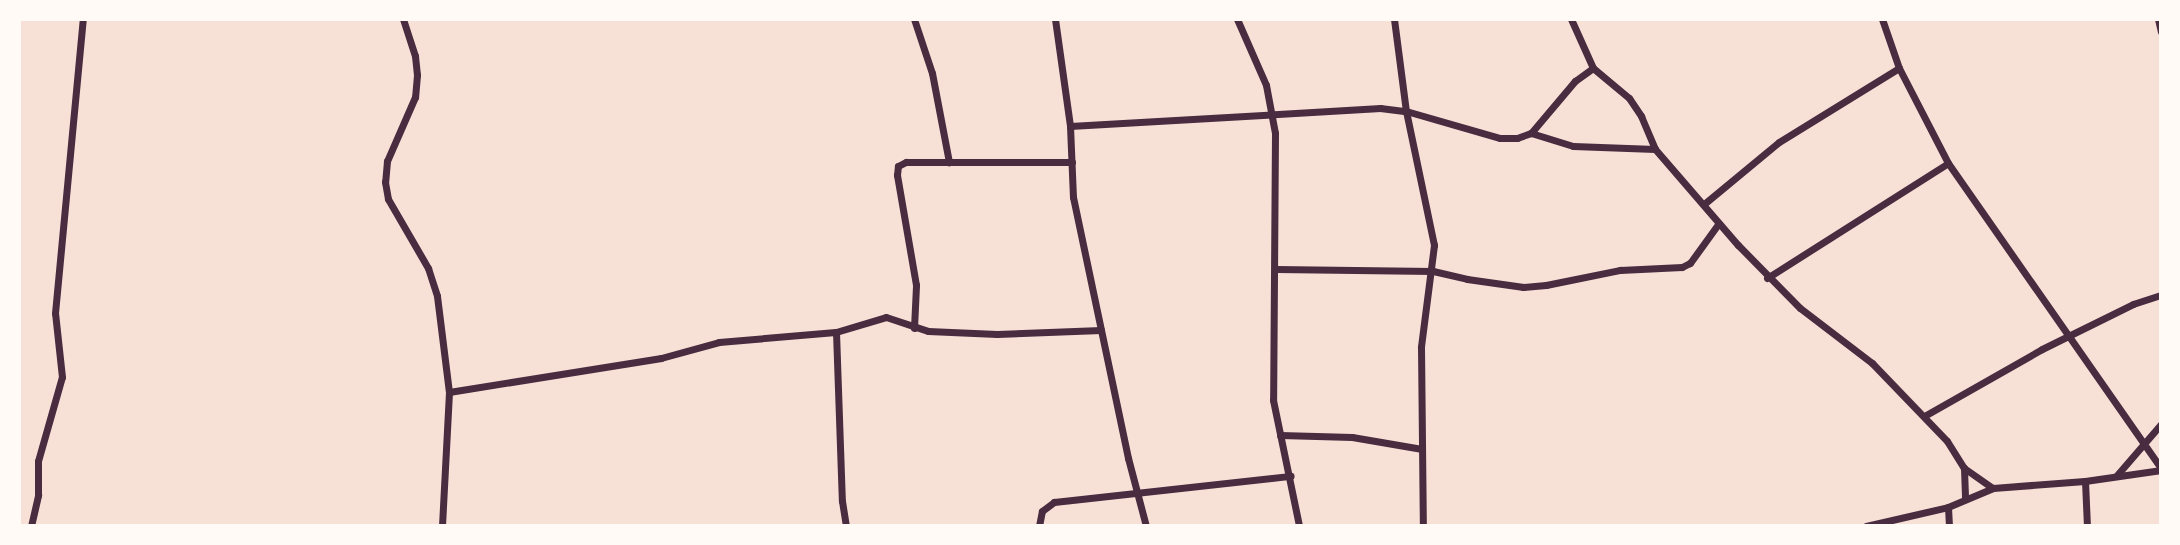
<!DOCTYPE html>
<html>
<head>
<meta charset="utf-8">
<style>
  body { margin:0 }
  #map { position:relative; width:2180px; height:545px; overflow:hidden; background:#f7e1d7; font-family:"Varela Round",sans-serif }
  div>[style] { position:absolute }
  .minor>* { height:7px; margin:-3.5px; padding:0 3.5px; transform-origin:3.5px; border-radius:3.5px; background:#4a2c40 }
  span { translate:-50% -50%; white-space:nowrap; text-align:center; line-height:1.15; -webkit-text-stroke:6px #fffaf5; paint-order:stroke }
  .frame { position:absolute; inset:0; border:21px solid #fffaf5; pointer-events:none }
</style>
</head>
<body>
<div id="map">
  <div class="minor">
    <i style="left:403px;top:19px;width:39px;rotate:72deg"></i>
    <i style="left:415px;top:56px;width:19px;rotate:84deg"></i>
    <i style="left:417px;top:75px;width:22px;rotate:95deg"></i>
    <i style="left:415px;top:97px;width:70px;rotate:113.6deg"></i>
    <i style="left:387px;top:161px;width:21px;rotate:95deg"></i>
    <i style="left:385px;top:182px;width:17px;rotate:80deg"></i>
    <i style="left:388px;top:199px;width:80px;rotate:59.9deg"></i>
    <i style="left:428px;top:268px;width:29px;rotate:72deg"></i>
    <i style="left:437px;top:296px;width:97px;rotate:82.9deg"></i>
    <i style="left:449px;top:392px;width:134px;rotate:93deg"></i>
    <i style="left:914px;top:19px;width:57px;rotate:71.6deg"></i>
    <i style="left:932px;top:73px;width:91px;rotate:79.2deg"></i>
    <i style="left:1055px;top:19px;width:108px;rotate:82deg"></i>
    <i style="left:1070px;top:126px;width:71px;rotate:87.6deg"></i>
    <i style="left:1073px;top:197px;width:267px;rotate:78.1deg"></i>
    <i style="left:1128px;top:458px;width:70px;rotate:75.2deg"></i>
    <i style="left:1237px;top:19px;width:72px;rotate:66.3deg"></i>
    <i style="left:1266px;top:85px;width:49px;rotate:79.4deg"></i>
    <i style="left:1275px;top:133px;width:267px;rotate:90.4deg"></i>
    <i style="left:1273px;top:400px;width:129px;rotate:78.3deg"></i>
    <i style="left:1394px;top:19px;width:93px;rotate:82.6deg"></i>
    <i style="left:1406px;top:111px;width:137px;rotate:78.2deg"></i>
    <i style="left:1434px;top:245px;width:103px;rotate:97.3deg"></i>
    <i style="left:1421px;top:347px;width:179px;rotate:89.4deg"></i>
    <i style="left:1571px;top:19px;width:54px;rotate:65.8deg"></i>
    <i style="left:1593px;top:68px;width:47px;rotate:39.8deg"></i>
    <i style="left:1629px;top:98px;width:22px;rotate:56deg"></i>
    <i style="left:1641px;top:116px;width:36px;rotate:67deg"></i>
    <i style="left:1655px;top:149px;width:127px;rotate:49.2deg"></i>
    <i style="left:1738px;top:245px;width:88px;rotate:45.5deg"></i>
    <i style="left:1800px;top:308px;width:91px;rotate:37.4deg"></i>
    <i style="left:1872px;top:363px;width:108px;rotate:46.1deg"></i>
    <i style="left:1947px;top:441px;width:32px;rotate:58deg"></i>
    <i style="left:1964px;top:468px;width:31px;rotate:88deg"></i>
    <i style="left:1882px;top:19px;width:52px;rotate:70.9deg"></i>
    <i style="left:1899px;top:68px;width:107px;rotate:62.7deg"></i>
    <i style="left:1948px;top:163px;width:372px;rotate:55.1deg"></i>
    <i style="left:2158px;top:19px;width:13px;rotate:77deg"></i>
    <i style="left:1070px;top:126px;width:311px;rotate:-3.3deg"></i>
    <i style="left:1380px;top:108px;width:26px;rotate:7deg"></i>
    <i style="left:1406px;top:111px;width:98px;rotate:16deg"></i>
    <i style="left:1500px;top:138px;width:17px"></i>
    <i style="left:1517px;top:138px;width:15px;rotate:-20deg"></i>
    <i style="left:1531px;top:133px;width:68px;rotate:-49.8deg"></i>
    <i style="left:1575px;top:81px;width:22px;rotate:-36deg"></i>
    <i style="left:1531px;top:133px;width:44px;rotate:17.2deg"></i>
    <i style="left:1573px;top:146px;width:82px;rotate:2.1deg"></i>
    <i style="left:1704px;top:204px;width:97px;rotate:-39.6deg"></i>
    <i style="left:1779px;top:142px;width:141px;rotate:-31.7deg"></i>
    <i style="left:1276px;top:269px;width:157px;rotate:0.7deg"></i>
    <i style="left:1433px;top:271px;width:35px;rotate:13deg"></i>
    <i style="left:1467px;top:279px;width:57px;rotate:8.1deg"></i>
    <i style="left:1523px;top:287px;width:23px;rotate:-5deg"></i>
    <i style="left:1546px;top:285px;width:76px;rotate:-11.5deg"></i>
    <i style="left:1620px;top:270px;width:62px;rotate:-2.8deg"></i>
    <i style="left:1682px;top:267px;width:9px;rotate:-27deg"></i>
    <i style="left:1690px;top:263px;width:49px;rotate:-54.1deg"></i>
    <i style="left:1767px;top:278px;width:214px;rotate:-32.4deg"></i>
    <i style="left:914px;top:328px;width:43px;rotate:-87.3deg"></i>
    <i style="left:916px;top:285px;width:112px;rotate:-99.8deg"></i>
    <i style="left:897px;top:175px;width:9px;rotate:-84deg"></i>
    <i style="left:898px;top:166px;width:9px;rotate:-27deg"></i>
    <i style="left:906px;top:162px;width:166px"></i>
    <i style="left:836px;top:332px;width:52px;rotate:-16.7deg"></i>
    <i style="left:886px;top:317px;width:44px;rotate:18.4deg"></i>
    <i style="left:928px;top:331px;width:69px;rotate:2.5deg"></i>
    <i style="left:997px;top:334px;width:104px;rotate:-2.2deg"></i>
    <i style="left:449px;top:392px;width:215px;rotate:-9.1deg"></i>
    <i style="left:661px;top:358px;width:60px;rotate:-15.4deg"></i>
    <i style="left:719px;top:342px;width:117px;rotate:-4.9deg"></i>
    <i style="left:836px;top:332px;width:169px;rotate:88deg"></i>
    <i style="left:842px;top:501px;width:25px;rotate:81deg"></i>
    <i style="left:1926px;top:415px;width:133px;rotate:-29.6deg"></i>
    <i style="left:2042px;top:349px;width:102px;rotate:-26.3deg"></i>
    <i style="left:2133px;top:304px;width:29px;rotate:-18deg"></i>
    <i style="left:1280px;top:435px;width:72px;rotate:1.6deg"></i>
    <i style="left:1352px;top:437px;width:71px;rotate:9.7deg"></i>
    <i style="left:1964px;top:468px;width:35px;rotate:35deg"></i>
    <i style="left:2117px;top:475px;width:67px;rotate:-49.2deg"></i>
    <i style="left:2085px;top:481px;width:45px;rotate:87.5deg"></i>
    <i style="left:1948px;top:507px;width:19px;rotate:87deg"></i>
    <i style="left:31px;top:526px;width:32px;rotate:-77deg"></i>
    <i style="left:38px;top:495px;width:34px;rotate:-90deg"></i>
    <i style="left:38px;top:461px;width:87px;rotate:-74.1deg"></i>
    <i style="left:62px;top:377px;width:64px;rotate:-96.2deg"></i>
    <i style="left:55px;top:313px;width:295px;rotate:-84.6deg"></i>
    <i style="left:1039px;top:526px;width:15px;rotate:-79deg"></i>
    <i style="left:1042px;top:511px;width:15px;rotate:-37deg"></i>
    <i style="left:1054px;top:502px;width:238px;rotate:-6.3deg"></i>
    <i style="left:1866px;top:526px;width:84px;rotate:-13deg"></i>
    <i style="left:1948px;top:507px;width:49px;rotate:-22.9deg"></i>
    <i style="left:1993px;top:488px;width:92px;rotate:-4.4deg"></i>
    <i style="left:2085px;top:481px;width:77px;rotate:-8.2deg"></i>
  </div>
  <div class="frame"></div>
</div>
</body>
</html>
